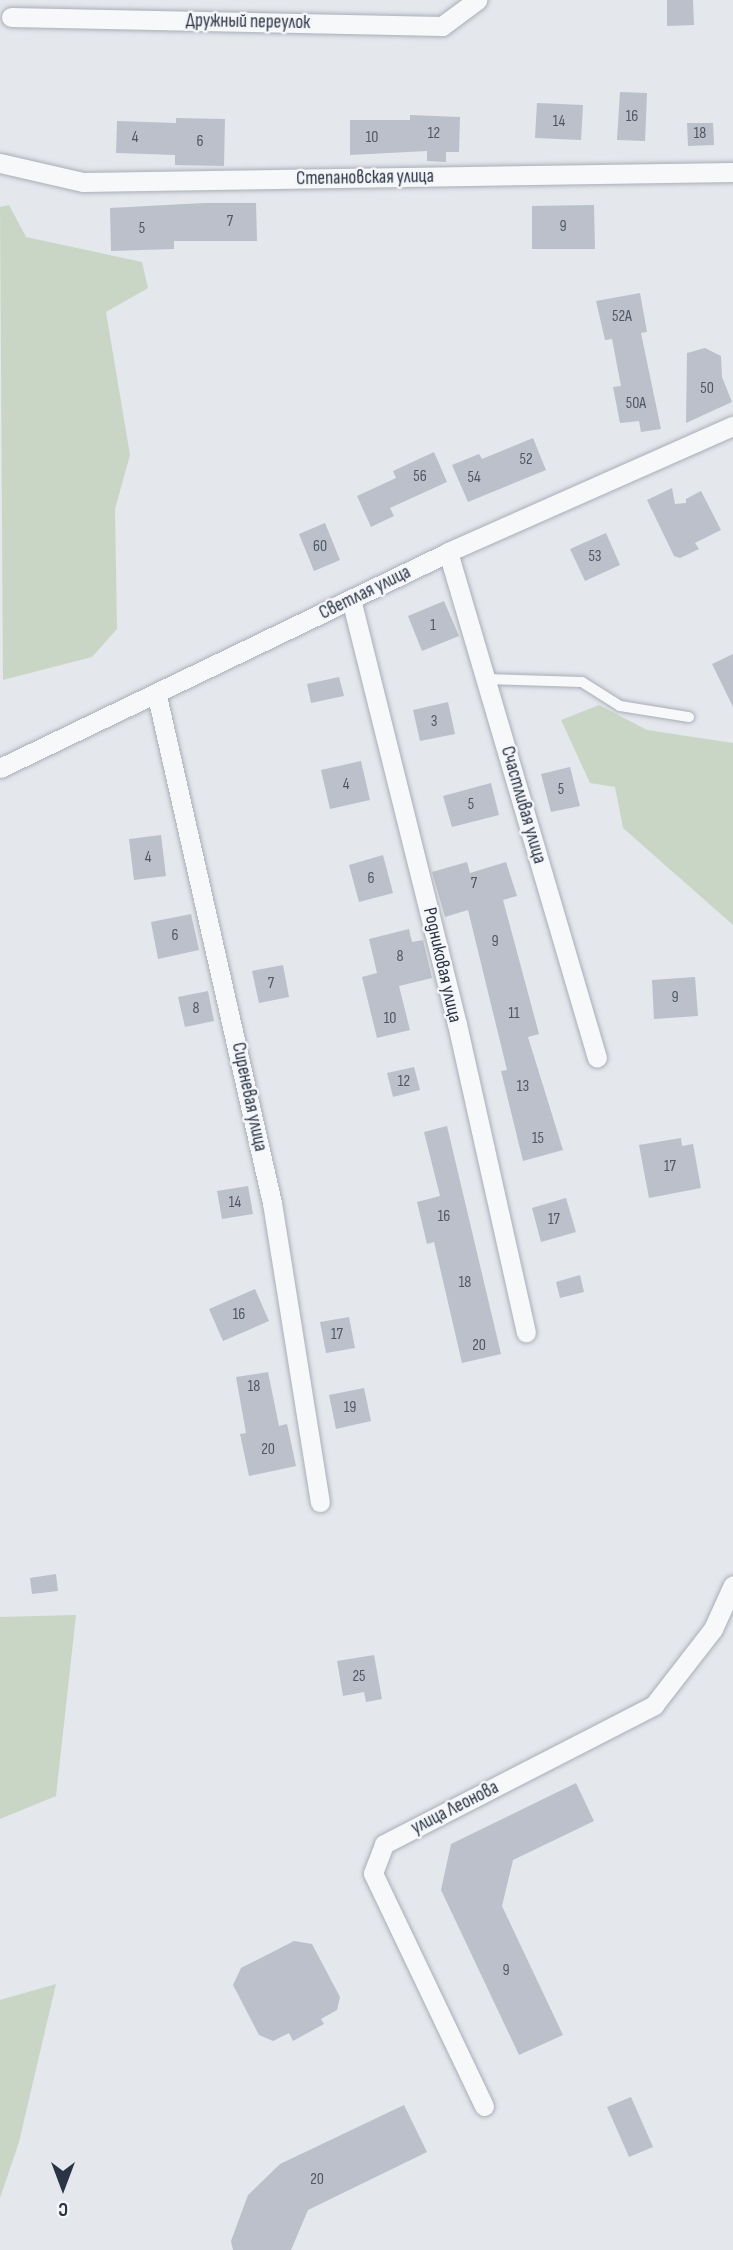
<!DOCTYPE html>
<html>
<head>
<meta charset="utf-8">
<style>
  body { margin:0 }
  #map { position:relative; width:733px; height:2250px; overflow:hidden; background:#e4e7ec; font-family:"Sofia Sans Condensed",sans-serif }
  div>[style] { position:absolute }
  .green>* { inset:0; background:#c9d6c5 }
  .building>* { inset:0; background:#bbc0ca }
  .roads { filter:drop-shadow(0 0 2px #a9aeb7) drop-shadow(0 0 2px #a9aeb7) }
  .service>* { height:10px; margin:-5px; padding:0 5px; transform-origin:5px; border-radius:5px; background:#f7f8fa }
  .minor>* { height:19px; margin:-9.5px; padding:0 9.5px; transform-origin:9.5px; border-radius:9.5px; background:#f7f8fa }
  span { translate:-50% -50%; white-space:nowrap; text-align:center; line-height:1.15; -webkit-text-stroke:5px #f4f6f9; paint-order:stroke }
  .number-label { font-size:16px; color:#4f5766 }
  .number-label span { -webkit-text-stroke-width:0 }
  .street-label { font-size:19px; color:#2b3445 }
  .north { position:absolute; left:28px; top:2152px; width:70px; height:70px; -webkit-text-stroke:5px #f4f6f9; paint-order:stroke; rotate:180deg; font-size:19px; font-weight:700; line-height:28px; text-align:center; color:#2b3445 }
  .north::after { content:''; display:block; margin:auto; width:24px; height:32px; background:#2b3445; clip-path:polygon(50% 0,100% 100%,50% 72%,0 100%) }
</style>
</head>
<body>
<div id="map">
  <div class="green">
    <i style="clip-path:polygon(9px 205px,26px 237px,142px 262px,148px 288px,106px 312px,130px 455px,115px 509px,117px 629px,92px 657px,3px 680px,0 207px)"></i>
    <i style="clip-path:polygon(599px 705px,647px 730px,733px 743px,733px 925px,623px 828px,615px 787px,590px 783px,561px 720px)"></i>
    <i style="clip-path:polygon(76px 1615px,56px 1796px,0 1819px,0 1617px)"></i>
    <i style="clip-path:polygon(56px 1984px,19px 2142px,0 2198px,0 2000px)"></i>
  </div>
  <div class="building">
    <i style="clip-path:polygon(667px 0,693px 0,694px 25px,667px 26px)"></i>
    <i style="clip-path:polygon(620px 92px,647px 93px,645px 141px,617px 140px)"></i>
    <i style="clip-path:polygon(537px 103px,583px 105px,581px 140px,535px 138px)"></i>
    <i style="clip-path:polygon(410px 115px,460px 117px,459px 152px,446px 152px,446px 162px,427px 161px,427px 151px,350px 155px,350px 120px,410px 120px)"></i>
    <i style="clip-path:polygon(176px 118px,225px 119px,224px 166px,175px 165px,175px 155px,116px 153px,117px 121px,176px 123px)"></i>
    <i style="clip-path:polygon(687px 123px,713px 123px,714px 145px,688px 146px)"></i>
    <i style="clip-path:polygon(204px 203px,256px 203px,257px 241px,174px 241px,174px 249px,111px 251px,110px 208px)"></i>
    <i style="clip-path:polygon(594px 205px,595px 249px,532px 249px,532px 206px)"></i>
    <i style="clip-path:polygon(640px 293px,647px 332px,641px 333px,661px 429px,641px 432px,639px 421px,620px 423px,613px 387px,621px 386px,612px 339px,605px 340px,596px 301px)"></i>
    <i style="clip-path:polygon(705px 348px,721px 356px,722px 377px,732px 402px,686px 423px,687px 353px)"></i>
    <i style="clip-path:polygon(533px 438px,546px 470px,468px 502px,452px 465px,479px 454px,482px 459px)"></i>
    <i style="clip-path:polygon(434px 452px,447px 482px,390px 508px,394px 516px,371px 527px,357px 496px,396px 478px,393px 471px)"></i>
    <i style="clip-path:polygon(672px 488px,675px 504px,686px 503px,686px 499px,701px 491px,721px 530px,695px 543px,699px 549px,680px 558px,674px 556px,647px 500px)"></i>
    <i style="clip-path:polygon(325px 523px,340px 560px,314px 571px,299px 534px)"></i>
    <i style="clip-path:polygon(606px 533px,620px 565px,585px 581px,570px 549px)"></i>
    <i style="clip-path:polygon(444px 601px,459px 636px,422px 651px,408px 616px)"></i>
    <i style="clip-path:polygon(733px 654px,733px 707px,712px 664px)"></i>
    <i style="clip-path:polygon(339px 677px,344px 696px,311px 703px,307px 684px)"></i>
    <i style="clip-path:polygon(448px 702px,455px 734px,420px 741px,413px 710px)"></i>
    <i style="clip-path:polygon(361px 761px,370px 800px,330px 809px,321px 770px)"></i>
    <i style="clip-path:polygon(570px 767px,580px 806px,551px 812px,541px 774px)"></i>
    <i style="clip-path:polygon(491px 783px,499px 815px,452px 827px,443px 796px)"></i>
    <i style="clip-path:polygon(161px 835px,166px 876px,134px 880px,129px 839px)"></i>
    <i style="clip-path:polygon(383px 855px,393px 893px,359px 902px,349px 865px)"></i>
    <i style="clip-path:polygon(467px 862px,470px 873px,506px 862px,517px 896px,503px 900px,539px 1034px,528px 1037px,563px 1150px,523px 1161px,501px 1071px,507px 1070px,468px 910px,445px 917px,432px 872px)"></i>
    <i style="clip-path:polygon(191px 914px,199px 950px,158px 959px,151px 922px)"></i>
    <i style="clip-path:polygon(409px 929px,412px 942px,423px 940px,432px 978px,399px 986px,410px 1030px,377px 1038px,362px 977px,377px 973px,369px 939px)"></i>
    <i style="clip-path:polygon(283px 965px,289px 997px,259px 1003px,252px 971px)"></i>
    <i style="clip-path:polygon(695px 977px,698px 1016px,654px 1019px,652px 980px)"></i>
    <i style="clip-path:polygon(208px 991px,214px 1021px,185px 1027px,178px 997px)"></i>
    <i style="clip-path:polygon(414px 1067px,420px 1090px,393px 1097px,387px 1073px)"></i>
    <i style="clip-path:polygon(447px 1126px,501px 1354px,462px 1363px,434px 1242px,427px 1244px,417px 1202px,440px 1196px,424px 1132px)"></i>
    <i style="clip-path:polygon(681px 1138px,682px 1146px,693px 1144px,701px 1188px,649px 1198px,639px 1145px)"></i>
    <i style="clip-path:polygon(248px 1186px,253px 1214px,222px 1219px,217px 1191px)"></i>
    <i style="clip-path:polygon(566px 1198px,576px 1232px,541px 1242px,532px 1208px)"></i>
    <i style="clip-path:polygon(580px 1275px,584px 1292px,560px 1298px,556px 1282px)"></i>
    <i style="clip-path:polygon(255px 1289px,269px 1321px,223px 1341px,209px 1309px)"></i>
    <i style="clip-path:polygon(349px 1317px,355px 1348px,326px 1353px,320px 1322px)"></i>
    <i style="clip-path:polygon(268px 1372px,279px 1426px,287px 1424px,296px 1466px,249px 1476px,240px 1434px,246px 1433px,236px 1377px)"></i>
    <i style="clip-path:polygon(364px 1388px,371px 1421px,336px 1429px,329px 1395px)"></i>
    <i style="clip-path:polygon(56px 1574px,58px 1591px,32px 1594px,30px 1578px)"></i>
    <i style="clip-path:polygon(374px 1655px,382px 1699px,366px 1702px,364px 1692px,343px 1696px,337px 1661px)"></i>
    <i style="clip-path:polygon(576px 1783px,594px 1821px,513px 1860px,502px 1906px,563px 2035px,519px 2055px,441px 1890px,451px 1844px)"></i>
    <i style="clip-path:polygon(294px 1941px,312px 1944px,340px 1997px,337px 2010px,321px 2019px,324px 2024px,293px 2041px,289px 2033px,273px 2041px,259px 2035px,233px 1985px,241px 1968px)"></i>
    <i style="clip-path:polygon(631px 2097px,653px 2147px,629px 2157px,607px 2107px)"></i>
    <i style="clip-path:polygon(404px 2105px,427px 2152px,308px 2210px,291px 2250px,233px 2250px,231px 2241px,248px 2195px,280px 2164px)"></i>
  </div>
  <div class="roads">
    <div class="service">
      <i style="left:486px;top:679px;width:96px;rotate:1.8deg"></i>
      <i style="left:582px;top:682px;width:45px;rotate:32.3deg"></i>
      <i style="left:620px;top:706px;width:70px;rotate:9.1deg"></i>
    </div>
    <div class="minor">
      <i style="left:11px;top:17px;width:431px;rotate:1.2deg"></i>
      <i style="left:442px;top:26px;width:44px;rotate:-36.6deg"></i>
      <i style="left:0;top:163px;width:85px;rotate:12.9deg"></i>
      <i style="left:83px;top:182px;width:650px;rotate:-0.88deg"></i>
      <i style="left:448px;top:552px;width:527px;rotate:73.59deg"></i>
      <i style="left:351px;top:599px;width:438px;rotate:76deg"></i>
      <i style="left:457px;top:1024px;width:316px;rotate:77.4deg"></i>
      <i style="left:157px;top:696px;width:520px;rotate:77.22deg"></i>
      <i style="left:272px;top:1203px;width:303px;rotate:80.9deg"></i>
      <i style="left:0;top:768px;width:497px;rotate:-25.7deg"></i>
      <i style="left:448px;top:552px;width:312px;rotate:-23.9deg"></i>
      <i style="left:484px;top:2106px;width:258px;rotate:-115.5deg"></i>
      <i style="left:373px;top:1873px;width:31px;rotate:-69deg"></i>
      <i style="left:384px;top:1844px;width:304px;rotate:-27.2deg"></i>
      <i style="left:654px;top:1705px;width:96px;rotate:-52.2deg"></i>
      <i style="left:713px;top:1629px;width:48px;rotate:-65.6deg"></i>
    </div>
  </div>
  <div class="number-label">
    <span style="left:632px;top:117px">16</span>
    <span style="left:559px;top:122px">14</span>
    <span style="left:434px;top:134px">12</span>
    <span style="left:700px;top:134px">18</span>
    <span style="left:135px;top:138px">4</span>
    <span style="left:372px;top:138px">10</span>
    <span style="left:200px;top:142px">6</span>
    <span style="left:230px;top:222px">7</span>
    <span style="left:563px;top:227px">9</span>
    <span style="left:142px;top:229px">5</span>
    <span style="left:622px;top:317px">52А</span>
    <span style="left:707px;top:389px">50</span>
    <span style="left:636px;top:404px">50А</span>
    <span style="left:526px;top:460px">52</span>
    <span style="left:420px;top:477px">56</span>
    <span style="left:474px;top:478px">54</span>
    <span style="left:320px;top:547px">60</span>
    <span style="left:595px;top:557px">53</span>
    <span style="left:433px;top:626px">1</span>
    <span style="left:434px;top:722px">3</span>
    <span style="left:346px;top:785px">4</span>
    <span style="left:561px;top:790px">5</span>
    <span style="left:471px;top:805px">5</span>
    <span style="left:148px;top:858px">4</span>
    <span style="left:371px;top:879px">6</span>
    <span style="left:474px;top:884px">7</span>
    <span style="left:175px;top:936px">6</span>
    <span style="left:495px;top:942px">9</span>
    <span style="left:400px;top:957px">8</span>
    <span style="left:271px;top:984px">7</span>
    <span style="left:675px;top:998px">9</span>
    <span style="left:196px;top:1009px">8</span>
    <span style="left:514px;top:1014px">11</span>
    <span style="left:390px;top:1019px">10</span>
    <span style="left:404px;top:1082px">12</span>
    <span style="left:523px;top:1087px">13</span>
    <span style="left:538px;top:1139px">15</span>
    <span style="left:670px;top:1167px">17</span>
    <span style="left:235px;top:1203px">14</span>
    <span style="left:444px;top:1217px">16</span>
    <span style="left:554px;top:1220px">17</span>
    <span style="left:465px;top:1283px">18</span>
    <span style="left:239px;top:1315px">16</span>
    <span style="left:337px;top:1335px">17</span>
    <span style="left:479px;top:1346px">20</span>
    <span style="left:254px;top:1387px">18</span>
    <span style="left:350px;top:1408px">19</span>
    <span style="left:268px;top:1450px">20</span>
    <span style="left:359px;top:1677px">25</span>
    <span style="left:506px;top:1971px">9</span>
    <span style="left:317px;top:2180px">20</span>
  </div>
  <div class="street-label">
    <span style="left:248px;top:22px;rotate:1deg">Дружный переулок</span>
    <span style="left:365px;top:178px;rotate:-1deg">Степановская улица</span>
    <span style="left:365px;top:593px;rotate:-26deg">Светлая улица</span>
    <span style="left:523px;top:805px;rotate:74deg">Счастливая улица</span>
    <span style="left:442px;top:965px;rotate:77deg">Родниковая улица</span>
    <span style="left:249px;top:1097px;rotate:78deg">Сиреневая улица</span>
    <span style="left:455px;top:1808px;rotate:-27deg">улица Леонова</span>
  </div>
  <div class="north">С</div>
</div>
</body>
</html>
